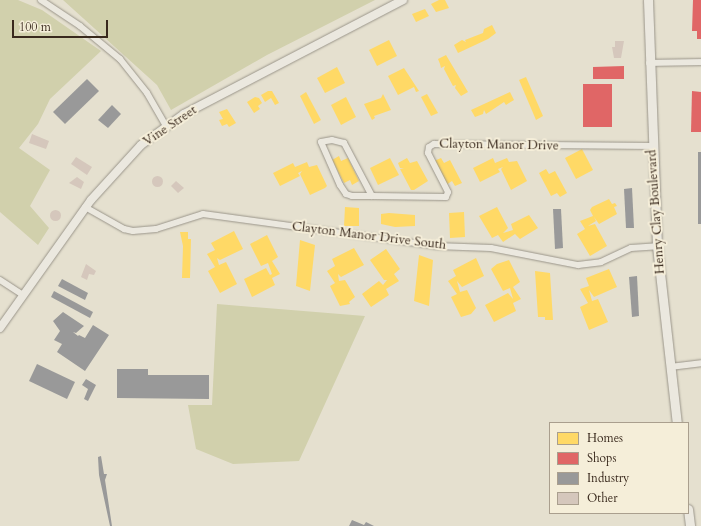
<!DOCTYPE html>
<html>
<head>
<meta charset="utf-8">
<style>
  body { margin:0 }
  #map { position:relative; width:701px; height:526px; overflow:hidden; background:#e5e0cf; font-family:Cardo,serif }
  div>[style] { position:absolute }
  .green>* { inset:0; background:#d1d0ac }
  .homes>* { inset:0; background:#ffd966 }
  .shops>* { inset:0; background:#e06666 }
  .industry>* { inset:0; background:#999 }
  .building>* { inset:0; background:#d5c7bc }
  .round { border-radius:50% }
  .roads { filter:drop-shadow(0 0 1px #9a958a) drop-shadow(0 0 1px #9a958a) }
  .minor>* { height:6px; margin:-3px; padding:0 3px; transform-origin:3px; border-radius:3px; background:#ebe8df }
  .tertiary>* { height:8px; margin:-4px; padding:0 4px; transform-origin:4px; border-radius:4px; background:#ebe8df }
  .secondary>* { height:9px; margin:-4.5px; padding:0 4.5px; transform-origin:4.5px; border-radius:4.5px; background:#ebe8df }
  span { translate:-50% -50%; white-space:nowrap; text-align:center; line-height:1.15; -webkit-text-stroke:4px #f5eed9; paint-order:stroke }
  .street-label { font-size:13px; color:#39291d }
  .legend { position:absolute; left:549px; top:422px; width:140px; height:92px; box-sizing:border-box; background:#f5eed9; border:1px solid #aa9f8e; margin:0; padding:5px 7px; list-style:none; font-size:12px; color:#39291d }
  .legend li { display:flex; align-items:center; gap:8px; height:20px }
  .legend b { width:20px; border:1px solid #aa9f8e }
  .scale { position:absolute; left:12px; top:20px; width:96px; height:18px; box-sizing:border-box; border:2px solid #39291d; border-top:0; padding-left:5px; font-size:12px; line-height:14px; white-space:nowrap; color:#39291d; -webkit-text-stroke:3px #f5eed9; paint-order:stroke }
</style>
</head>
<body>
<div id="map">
  <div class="green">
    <i style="clip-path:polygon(0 0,18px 0,42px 10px,101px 51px,50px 99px,38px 124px,19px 148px,50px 170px,30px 206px,49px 228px,38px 245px,0 212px)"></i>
    <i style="clip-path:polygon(63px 0,375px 0,267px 55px,171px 110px,157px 85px)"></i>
    <i style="clip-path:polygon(217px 304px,365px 316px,299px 461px,233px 464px,196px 449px,188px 405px,212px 405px)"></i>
  </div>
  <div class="homes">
    <i style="clip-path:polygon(439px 0,445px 0,449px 8px,436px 12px,431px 4px)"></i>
    <i style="clip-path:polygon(425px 9px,429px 16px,416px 22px,412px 14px)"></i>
    <i style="clip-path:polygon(492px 25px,496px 33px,488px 39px,458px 53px,454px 45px,462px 40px,466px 42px,465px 40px,483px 33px,484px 29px)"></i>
    <i style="clip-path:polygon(389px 40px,397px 56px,377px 66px,369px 50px)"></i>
    <i style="clip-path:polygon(446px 55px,468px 92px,461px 96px,455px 88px,456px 85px,453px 86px,444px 69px,445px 66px,441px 68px,440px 64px,438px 59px)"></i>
    <i style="clip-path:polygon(337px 67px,345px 83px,325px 93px,317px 78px)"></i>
    <i style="clip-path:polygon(404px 68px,419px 91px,416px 92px,414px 87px,398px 95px,388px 76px)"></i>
    <i style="clip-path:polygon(526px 77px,543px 116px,536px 120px,519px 80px)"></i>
    <i style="clip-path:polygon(268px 91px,272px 91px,279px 103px,275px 105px,271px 98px,265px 102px,261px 95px)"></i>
    <i style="clip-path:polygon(306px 92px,321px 120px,314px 124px,300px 96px)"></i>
    <i style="clip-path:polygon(510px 92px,514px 100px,509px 103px,506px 105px,504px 102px,486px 114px,484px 110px,483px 114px,475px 117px,471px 110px)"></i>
    <i style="clip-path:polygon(383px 94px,391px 110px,374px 116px,375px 118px,372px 120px,364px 104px,381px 98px)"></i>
    <i style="clip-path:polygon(427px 94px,438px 113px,431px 116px,421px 97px)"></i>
    <i style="clip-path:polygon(255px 97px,259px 98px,262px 103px,258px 106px,260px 109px,254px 113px,247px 102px)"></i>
    <i style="clip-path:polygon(346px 97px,356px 117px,341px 125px,331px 105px)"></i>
    <i style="clip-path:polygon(227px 109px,236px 123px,229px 127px,227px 124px,222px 126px,219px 120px,223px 119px,219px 112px)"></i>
    <i style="clip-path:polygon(582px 149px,593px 170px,576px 179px,565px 158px)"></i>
    <i style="clip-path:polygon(339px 156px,341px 161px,348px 158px,359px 181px,352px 185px,350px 180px,344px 183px,332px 160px)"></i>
    <i style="clip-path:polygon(390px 158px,399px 175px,378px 185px,370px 168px)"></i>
    <i style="clip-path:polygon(407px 158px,410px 163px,417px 161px,428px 181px,414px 190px,411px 190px,400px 169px,404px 168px,400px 168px,398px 163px)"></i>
    <i style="clip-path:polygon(441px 158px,444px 163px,450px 160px,462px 183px,455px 186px,452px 181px,446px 185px,434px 161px)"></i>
    <i style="clip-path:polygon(493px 158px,495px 163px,507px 158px,509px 162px,517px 161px,527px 181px,511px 190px,501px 169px,503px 167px,498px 169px,500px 172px,480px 182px,473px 168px)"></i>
    <i style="clip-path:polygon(307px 162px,309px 167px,317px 165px,327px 186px,325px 188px,310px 195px,300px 174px,302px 171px,298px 173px,300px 176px,280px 186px,273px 173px,293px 163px,295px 167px)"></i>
    <i style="clip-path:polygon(546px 169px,549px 174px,555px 171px,567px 193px,560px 197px,557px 193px,551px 196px,539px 173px)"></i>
    <i style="clip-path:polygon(609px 199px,612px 204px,615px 203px,617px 206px,614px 207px,617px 214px,599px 224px,594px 217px,596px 221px,588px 226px,595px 224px,607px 246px,590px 256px,577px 234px,585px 229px,580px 221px,593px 216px,590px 210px,592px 207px)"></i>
    <i style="clip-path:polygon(345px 207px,359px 208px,359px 226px,344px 226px)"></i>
    <i style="clip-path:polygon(497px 207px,508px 228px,503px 233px,513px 230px,511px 224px,529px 215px,538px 228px,520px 239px,515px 234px,503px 242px,498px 235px,492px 238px,479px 216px)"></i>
    <i style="clip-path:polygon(464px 212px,465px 237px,450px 238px,449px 213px)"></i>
    <i style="clip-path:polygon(389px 213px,415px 215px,415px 226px,395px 227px,381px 224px,381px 214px)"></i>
    <i style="clip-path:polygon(234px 231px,243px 249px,220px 260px,217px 258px,219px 265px,226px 262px,237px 284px,220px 293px,208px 271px,215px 267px,207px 254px,215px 250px,211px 243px)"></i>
    <i style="clip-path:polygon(180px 232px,188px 232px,188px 239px,191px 239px,190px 278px,182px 278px,183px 246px)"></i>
    <i style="clip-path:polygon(267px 235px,278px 257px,272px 261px,280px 274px,272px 278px,275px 285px,252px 297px,244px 279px,266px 268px,270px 275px,272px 274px,268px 263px,261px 266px,250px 244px)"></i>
    <i style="clip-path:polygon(300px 240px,315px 245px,310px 291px,296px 286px)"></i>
    <i style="clip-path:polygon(354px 248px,364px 265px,341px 277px,338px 274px,339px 281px,345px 280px,355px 297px,349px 302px,350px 304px,340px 306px,330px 286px,335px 283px,327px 271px,335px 266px,332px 259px)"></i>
    <i style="clip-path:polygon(386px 249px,400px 269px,394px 274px,399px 281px,386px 289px,389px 295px,371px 307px,362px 294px,379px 281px,383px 285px,387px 280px,384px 280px,370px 260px)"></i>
    <i style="clip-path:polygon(419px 255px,433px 260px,429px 306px,414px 301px)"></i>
    <i style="clip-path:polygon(476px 258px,484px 276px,462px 287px,457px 281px,460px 292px,467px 290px,476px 308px,471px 314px,461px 317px,451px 297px,457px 294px,448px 281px,456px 276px,453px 270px)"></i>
    <i style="clip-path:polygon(509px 260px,520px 282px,513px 287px,521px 299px,513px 303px,516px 311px,494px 322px,485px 305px,508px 293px,513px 299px,510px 288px,503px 291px,491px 269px,497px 264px)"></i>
    <i style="clip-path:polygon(609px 269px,617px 287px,594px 297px,589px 290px,592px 301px,598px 299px,608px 322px,589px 330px,580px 307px,588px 303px,580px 289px,589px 286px,586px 278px)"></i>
    <i style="clip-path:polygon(535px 271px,550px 273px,553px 320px,545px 320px,545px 317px,538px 317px)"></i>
  </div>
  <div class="shops">
    <i style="clip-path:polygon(693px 0,701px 0,701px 39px,697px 39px,697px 31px,692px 31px)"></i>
    <i style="clip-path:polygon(624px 66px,624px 79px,593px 79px,593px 67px)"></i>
    <i style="clip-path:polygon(583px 84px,612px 84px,612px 127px,583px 127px)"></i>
    <i style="clip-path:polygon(692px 91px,701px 92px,701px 132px,691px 132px)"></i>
  </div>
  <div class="industry">
    <i style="clip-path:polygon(87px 79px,99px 91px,65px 124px,53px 112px)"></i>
    <i style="clip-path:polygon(112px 105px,121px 114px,108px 128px,98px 120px)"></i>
    <i style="clip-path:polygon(698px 152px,701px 152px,701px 224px,698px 224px)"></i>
    <i style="clip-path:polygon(632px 188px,634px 228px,626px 228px,624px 189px)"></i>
    <i style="clip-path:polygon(553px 209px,561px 209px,563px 248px,555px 249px)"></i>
    <i style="clip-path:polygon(637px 276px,639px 316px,632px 317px,629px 277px)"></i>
    <i style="clip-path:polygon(62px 279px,88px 293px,85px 300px,58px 286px)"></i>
    <i style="clip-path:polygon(54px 291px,93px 312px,90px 318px,51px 297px)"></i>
    <i style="clip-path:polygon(63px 312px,84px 326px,76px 333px,73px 332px,78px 336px,79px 335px,85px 338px,93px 325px,109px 335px,85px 371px,57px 352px,62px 344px,54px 340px,60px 331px,53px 321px)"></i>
    <i style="clip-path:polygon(37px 364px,75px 382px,67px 399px,29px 381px)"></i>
    <i style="clip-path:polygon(117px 369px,148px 369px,148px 375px,209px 375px,209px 399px,117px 398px)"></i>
    <i style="clip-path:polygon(86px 379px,96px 385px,88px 401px,84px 399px,88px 389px,82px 385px)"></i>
    <i style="clip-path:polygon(101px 456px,104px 474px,107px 474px,105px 480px,112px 526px,110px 526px,99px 475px,98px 457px)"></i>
    <i style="clip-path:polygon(352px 520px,364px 525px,366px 522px,374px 526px,349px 526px)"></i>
  </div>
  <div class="building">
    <i style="clip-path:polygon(615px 41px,624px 41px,621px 58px,614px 58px,612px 47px,615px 47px)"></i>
    <i style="clip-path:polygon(32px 134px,49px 141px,46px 149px,29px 143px)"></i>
    <i style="clip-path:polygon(76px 157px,92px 167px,87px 175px,71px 164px)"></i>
    <i class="round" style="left:151.5px;top:175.5px;width:11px;height:11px"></i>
    <i style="clip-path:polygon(77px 177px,84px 182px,81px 189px,69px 183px)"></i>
    <i style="clip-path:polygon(176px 181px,184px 188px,178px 193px,171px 186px)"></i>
    <i class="round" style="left:49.5px;top:209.5px;width:11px;height:11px"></i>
    <i style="clip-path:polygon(86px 264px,96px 271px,94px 275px,89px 274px,87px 280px,81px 277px)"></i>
  </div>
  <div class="roads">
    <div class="minor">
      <i style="left:41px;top:0;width:47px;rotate:33.7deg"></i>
      <i style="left:80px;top:26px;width:52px;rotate:39.5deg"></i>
      <i style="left:120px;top:59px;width:43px;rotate:51.5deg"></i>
      <i style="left:147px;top:93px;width:38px;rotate:60deg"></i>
      <i style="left:649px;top:63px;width:52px;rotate:-1.1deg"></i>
      <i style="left:372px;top:196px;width:60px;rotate:-117.8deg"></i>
      <i style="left:344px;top:143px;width:12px;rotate:-166deg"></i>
      <i style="left:332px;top:140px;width:11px;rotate:170deg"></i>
      <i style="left:321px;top:142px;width:47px;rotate:66.2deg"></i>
      <i style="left:340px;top:185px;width:11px;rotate:56deg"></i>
      <i style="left:346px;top:194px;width:6px;rotate:18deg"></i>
      <i style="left:352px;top:196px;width:20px"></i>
      <i style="left:372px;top:196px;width:74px;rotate:0.8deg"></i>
      <i style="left:446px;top:197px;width:5px;rotate:-68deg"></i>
      <i style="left:448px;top:192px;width:44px;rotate:-117.1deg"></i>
      <i style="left:428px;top:153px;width:6px;rotate:-81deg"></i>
      <i style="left:429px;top:147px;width:6px;rotate:-31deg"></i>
      <i style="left:434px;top:144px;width:218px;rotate:0.5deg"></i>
      <i style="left:85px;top:207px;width:45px;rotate:29.4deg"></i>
      <i style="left:124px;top:229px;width:9px;rotate:13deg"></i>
      <i style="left:133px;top:231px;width:23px;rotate:-5deg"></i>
      <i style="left:156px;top:229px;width:49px;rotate:-17.7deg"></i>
      <i style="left:203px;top:214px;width:235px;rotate:7.8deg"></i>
      <i style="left:436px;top:246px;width:55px;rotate:2.1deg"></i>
      <i style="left:491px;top:248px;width:89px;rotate:11.1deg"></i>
      <i style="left:578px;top:265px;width:23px;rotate:-7deg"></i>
      <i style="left:601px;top:262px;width:33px;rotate:-25deg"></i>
      <i style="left:631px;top:248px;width:26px;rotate:-4deg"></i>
      <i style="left:0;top:280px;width:27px;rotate:33deg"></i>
      <i style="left:670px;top:367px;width:31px;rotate:-7deg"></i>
    </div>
    <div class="tertiary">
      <i style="left:0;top:328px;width:157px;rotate:-54.6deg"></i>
      <i style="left:91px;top:200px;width:74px;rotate:-47.7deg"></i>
      <i style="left:141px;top:145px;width:53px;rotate:-35.8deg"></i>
      <i style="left:184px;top:114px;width:247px;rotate:-27.5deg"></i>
    </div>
    <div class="secondary">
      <i style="left:648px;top:0;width:246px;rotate:87.9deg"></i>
      <i style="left:657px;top:246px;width:178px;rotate:83.6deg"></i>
      <i style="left:688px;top:509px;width:17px;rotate:83deg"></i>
    </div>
  </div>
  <div class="street-label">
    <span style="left:170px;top:126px;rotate:-34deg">Vine Street</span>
    <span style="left:499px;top:145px;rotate:1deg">Clayton Manor Drive</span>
    <span style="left:656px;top:212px;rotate:-94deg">Henry Clay Boulevard</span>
    <span style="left:369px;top:236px;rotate:7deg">Clayton Manor Drive South</span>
  </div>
  <ul class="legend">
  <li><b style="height:11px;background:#ffd966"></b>Homes</li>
  <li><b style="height:11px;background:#e06666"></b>Shops</li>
  <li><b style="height:11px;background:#999"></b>Industry</li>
  <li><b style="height:11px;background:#d5c7bc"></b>Other</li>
  </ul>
  <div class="scale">100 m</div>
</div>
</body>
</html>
